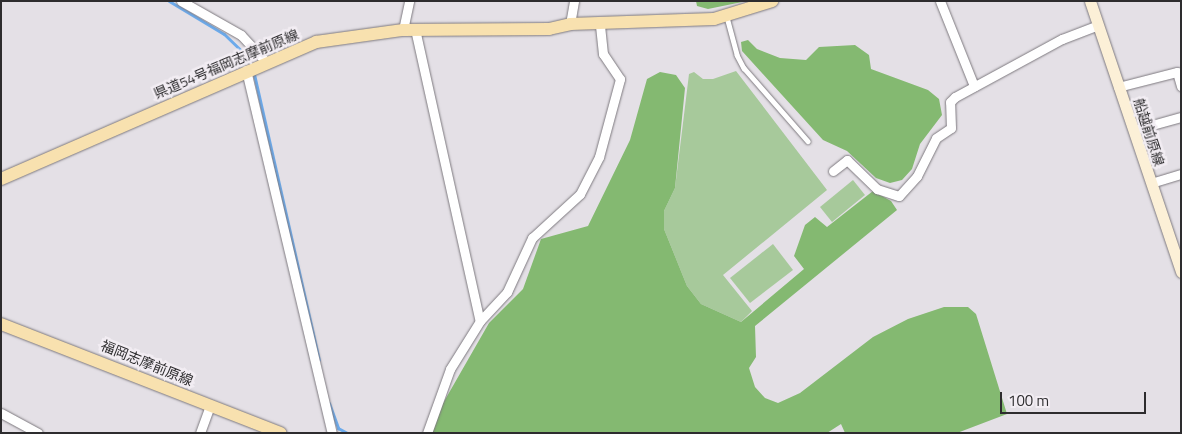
<!DOCTYPE html>
<html>
<head>
<meta charset="utf-8">
<style>
  body { margin:0 }
  #map { position:relative; width:1182px; height:434px; overflow:hidden; background:#e4e0e6; font-family:"Titillium Web","Noto Sans JP",sans-serif }
  div>[style] { position:absolute }
  .green>* { inset:0; background:#a7c99b }
  .forest>* { inset:0; background:#84b971 }
  .stream>* { height:3px; margin:-1.5px; padding:0 1.5px; transform-origin:1.5px; border-radius:1.5px; background:#6caaeb }
  .roads { filter:drop-shadow(0 0 1px #7d797f) drop-shadow(0 0 1px #7d797f) }
  .lane>* { height:4.5px; margin:-2.25px; padding:0 2.25px; transform-origin:2.25px; border-radius:2.25px; background:#fff }
  .street>* { height:9px; margin:-4.5px; padding:0 4.5px; transform-origin:4.5px; border-radius:4.5px; background:#fff }
  .secondary>* { height:11px; margin:-5.5px; padding:0 5.5px; transform-origin:5.5px; border-radius:5.5px; background:#fcf0d7 }
  .primary>* { height:12px; margin:-6px; padding:0 6px; transform-origin:6px; border-radius:6px; background:#f8e1af }
  span { translate:-50% -50%; white-space:nowrap; text-align:center; line-height:1.15; -webkit-text-stroke:5px #f2edf3; paint-order:stroke }
  .street-label { font-size:14px; color:#2d2c2e }
  .frame { position:absolute; inset:0; border:2px solid #2d2c2e; pointer-events:none }
  .scale { position:absolute; left:1000px; top:392px; width:146px; height:22px; box-sizing:border-box; border:2px solid #2d2c2e; border-top:0; padding-left:6px; font-size:15px; line-height:18px; white-space:nowrap; color:#2d2c2e; -webkit-text-stroke:4px #f2edf3; paint-order:stroke }
</style>
</head>
<body>
<div id="map">
  <div class="green">
    <i style="clip-path:polygon(736px 71px,827px 190px,723px 275px,752px 311px,741px 322px,701px 304px,687px 286px,664px 229px,664px 211px,675px 188px,689px 74px,694px 72px,703px 79px,713px 79px)"></i>
    <i style="clip-path:polygon(853px 180px,865px 195px,832px 222px,820px 207px)"></i>
    <i style="clip-path:polygon(773px 244px,793px 270px,750px 303px,730px 278px)"></i>
  </div>
  <div class="forest">
    <i style="clip-path:polygon(696px 1px,747px 1px,708px 9px,697px 6px)"></i>
    <i style="clip-path:polygon(748px 40px,757px 49px,780px 58px,806px 60px,819px 47px,855px 45px,869px 55px,871px 69px,928px 90px,939px 99px,942px 115px,920px 144px,912px 169px,902px 180px,890px 183px,876px 178px,847px 151px,823px 140px,742px 51px,741px 42px)"></i>
    <i style="clip-path:polygon(660px 72px,676px 75px,685px 88px,675px 188px,664px 211px,664px 229px,687px 286px,701px 304px,741px 322px,804px 269px,794px 256px,805px 225px,815px 217px,827px 227px,873px 191px,891px 201px,897px 210px,755px 326px,756px 357px,749px 368px,755px 387px,765px 398px,778px 403px,800px 393px,873px 337px,908px 319px,944px 307px,968px 307px,976px 314px,1007px 414px,957px 433px,845px 433px,841px 424px,827px 433px,432px 433px,438px 412px,489px 323px,523px 289px,541px 239px,588px 226px,630px 140px,647px 79px)"></i>
  </div>
  <div class="stream">
    <i style="left:169px;top:1px;width:64px;rotate:31deg"></i>
    <i style="left:224px;top:34px;width:36px;rotate:44deg"></i>
    <i style="left:254px;top:74px;width:293px;rotate:77.2deg"></i>
    <i style="left:329px;top:403px;width:27px;rotate:70deg"></i>
    <i style="left:338px;top:428px;width:10px;rotate:29deg"></i>
  </div>
  <div class="roads">
    <div class="lane">
      <i style="left:727px;top:17px;width:39px;rotate:75deg"></i>
      <i style="left:737px;top:55px;width:15px;rotate:62deg"></i>
      <i style="left:744px;top:68px;width:97px;rotate:48.8deg"></i>
    </div>
    <div class="street">
      <i style="left:181px;top:1px;width:69px;rotate:29.5deg"></i>
      <i style="left:241px;top:35px;width:35px;rotate:47deg"></i>
      <i style="left:940px;top:1px;width:92px;rotate:68.2deg"></i>
      <i style="left:570px;top:24px;width:23px;rotate:-80deg"></i>
      <i style="left:415px;top:29px;width:299px;rotate:77.5deg"></i>
      <i style="left:403px;top:30px;width:30px;rotate:-78deg"></i>
      <i style="left:246px;top:70px;width:373px;rotate:76.7deg"></i>
      <i style="left:1118px;top:87px;width:61px;rotate:-14.3deg"></i>
      <i style="left:1177px;top:72px;width:15px;rotate:74deg"></i>
      <i style="left:1134px;top:130px;width:49px;rotate:-15.5deg"></i>
      <i style="left:833px;top:171px;width:18px;rotate:-38deg"></i>
      <i style="left:847px;top:160px;width:42px;rotate:44deg"></i>
      <i style="left:877px;top:189px;width:23px;rotate:18deg"></i>
      <i style="left:899px;top:196px;width:27px;rotate:-48deg"></i>
      <i style="left:917px;top:176px;width:42px;rotate:-63.4deg"></i>
      <i style="left:936px;top:138px;width:18px;rotate:-34deg"></i>
      <i style="left:951px;top:128px;width:26px;rotate:-92deg"></i>
      <i style="left:950px;top:102px;width:7px;rotate:-45deg"></i>
      <i style="left:955px;top:97px;width:122px;rotate:-28.5deg"></i>
      <i style="left:1062px;top:39px;width:39px;rotate:-21deg"></i>
      <i style="left:1151px;top:183px;width:31px;rotate:-17deg"></i>
      <i style="left:1px;top:413px;width:42px;rotate:28.4deg"></i>
      <i style="left:200px;top:433px;width:30px;rotate:-70deg"></i>
      <i style="left:427px;top:433px;width:68px;rotate:-70.2deg"></i>
      <i style="left:450px;top:369px;width:57px;rotate:-58deg"></i>
      <i style="left:480px;top:321px;width:40px;rotate:-47deg"></i>
      <i style="left:507px;top:292px;width:60px;rotate:-65.2deg"></i>
      <i style="left:532px;top:238px;width:65px;rotate:-42.5deg"></i>
      <i style="left:580px;top:194px;width:42px;rotate:-62.8deg"></i>
      <i style="left:599px;top:157px;width:81px;rotate:-74.9deg"></i>
      <i style="left:620px;top:79px;width:30px;rotate:-124deg"></i>
      <i style="left:603px;top:54px;width:29px;rotate:-96deg"></i>
    </div>
    <div class="secondary">
      <i style="left:1090px;top:1px;width:286px;rotate:71.4deg"></i>
    </div>
    <div class="primary">
      <i style="left:1px;top:179px;width:344px;rotate:-23.5deg"></i>
      <i style="left:316px;top:42px;width:88px;rotate:-7.9deg"></i>
      <i style="left:403px;top:30px;width:146px;rotate:-0.4deg"></i>
      <i style="left:549px;top:29px;width:22px;rotate:-13deg"></i>
      <i style="left:570px;top:24px;width:144px;rotate:-2deg"></i>
      <i style="left:714px;top:19px;width:61px;rotate:-17.2deg"></i>
      <i style="left:1px;top:324px;width:300px;rotate:21.3deg"></i>
    </div>
  </div>
  <div class="street-label">
    <span style="left:226px;top:64px;rotate:-23deg">県道54号福岡志摩前原線</span>
    <span style="left:1149px;top:132px;rotate:72deg">船越前原線</span>
    <span style="left:147px;top:363px;rotate:22deg">福岡志摩前原線</span>
  </div>
  <div class="frame"></div>
  <div class="scale">100 m</div>
</div>
</body>
</html>
